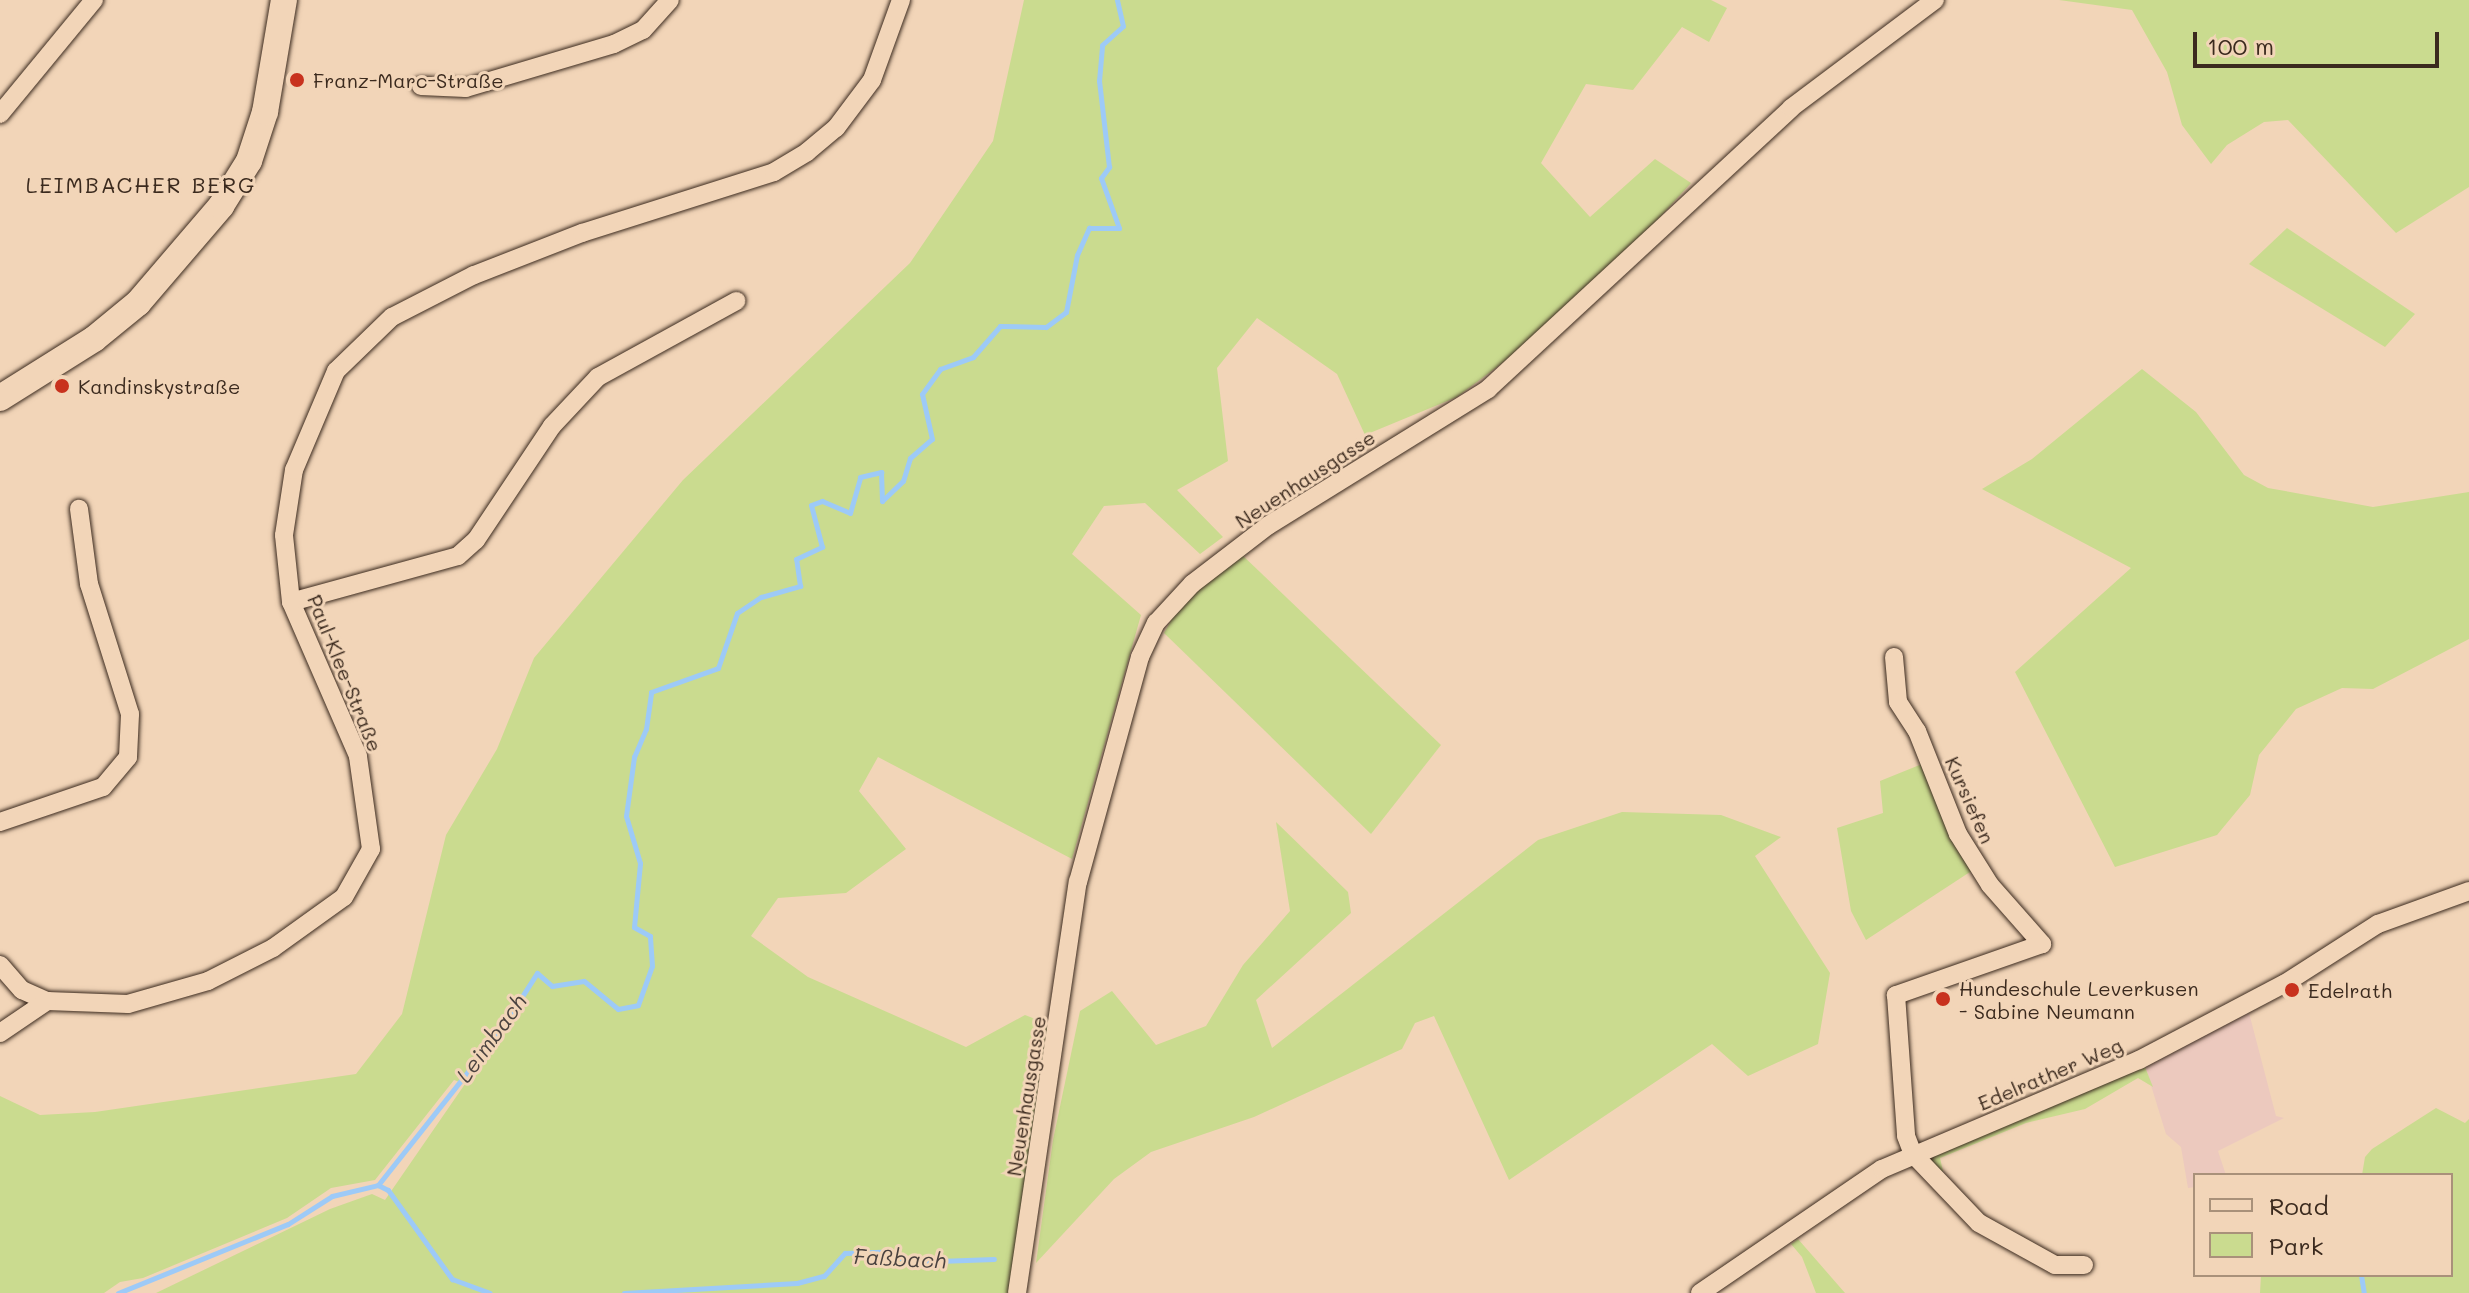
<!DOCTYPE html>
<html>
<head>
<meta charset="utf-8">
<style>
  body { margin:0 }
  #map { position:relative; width:2469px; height:1293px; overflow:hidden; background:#f2d5b8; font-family:Mali,sans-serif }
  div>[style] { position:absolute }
  .built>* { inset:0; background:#ecc9be }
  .green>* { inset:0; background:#cadb8f }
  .stream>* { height:5px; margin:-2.5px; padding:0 2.5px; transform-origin:2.5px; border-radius:2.5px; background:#9dcaf7 }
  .roads { filter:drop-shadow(0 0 2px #3b2a1e) drop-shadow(0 0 2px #3b2a1e) }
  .street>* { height:18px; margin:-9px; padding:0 9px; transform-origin:9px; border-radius:9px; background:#f2d5b8 }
  .secondary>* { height:26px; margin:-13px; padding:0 13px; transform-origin:13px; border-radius:13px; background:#f2d5b8 }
  .dots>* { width:22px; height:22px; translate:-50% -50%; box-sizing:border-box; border:4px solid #f2d5b8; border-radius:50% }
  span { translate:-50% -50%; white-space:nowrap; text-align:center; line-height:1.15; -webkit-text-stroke:6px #f2d5b8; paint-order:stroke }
  .poi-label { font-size:20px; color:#3b2a1e }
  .left { translate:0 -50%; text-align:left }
  .street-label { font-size:20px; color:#3b2a1e }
  .neighbourhood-label { font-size:22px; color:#3b2a1e; letter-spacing:2px }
  .water-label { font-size:22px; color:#4a423f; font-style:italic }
  .legend { position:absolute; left:2193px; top:1173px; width:260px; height:104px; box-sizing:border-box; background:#f2d5b8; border:2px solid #a9917a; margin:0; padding:10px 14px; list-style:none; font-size:24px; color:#3b2a1e }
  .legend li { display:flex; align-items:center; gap:16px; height:40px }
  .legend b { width:40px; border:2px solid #a9917a }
  .scale { position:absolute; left:2193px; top:32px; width:246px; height:36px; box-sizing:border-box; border:4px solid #3b2a1e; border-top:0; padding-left:10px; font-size:24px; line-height:28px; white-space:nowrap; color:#3b2a1e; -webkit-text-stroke:6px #f2d5b8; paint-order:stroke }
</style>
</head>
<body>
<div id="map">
  <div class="built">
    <i style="clip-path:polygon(2248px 1009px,2276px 1116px,2284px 1118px,2218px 1151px,2226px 1175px,2195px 1175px,2195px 1187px,2188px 1188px,2181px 1147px,2166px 1134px,2145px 1066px)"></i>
  </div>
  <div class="green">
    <i style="clip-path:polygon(1024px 0,1711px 0,1727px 8px,1709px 42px,1682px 27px,1633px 90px,1586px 84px,1541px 163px,1590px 217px,1655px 159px,1691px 183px,1621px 260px,1509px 358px,1457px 397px,1365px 435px,1337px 374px,1257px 318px,1217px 368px,1228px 461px,1177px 490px,1223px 537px,1200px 554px,1145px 503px,1104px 506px,1072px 554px,1141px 615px,1072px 859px,878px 757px,859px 791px,906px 849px,846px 893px,778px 898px,751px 936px,808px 977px,966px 1047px,1025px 1015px,1053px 1026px,1009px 1293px,156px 1293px,330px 1209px,372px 1194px,385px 1200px,465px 1084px,454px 1080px,375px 1180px,331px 1188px,287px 1218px,143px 1278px,120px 1282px,104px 1293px,0 1293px,0 1096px,40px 1115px,95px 1112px,356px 1074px,402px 1014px,446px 835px,497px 749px,534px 658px,683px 480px,910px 263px,993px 141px)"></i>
    <i style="clip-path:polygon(2059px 0,2469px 0,2469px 187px,2396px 233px,2288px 120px,2264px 122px,2227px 145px,2211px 164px,2182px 125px,2167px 72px,2132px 10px)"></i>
    <i style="clip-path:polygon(2287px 228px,2415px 314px,2385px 347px,2249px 264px)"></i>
    <i style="clip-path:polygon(2142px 369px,2196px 412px,2244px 475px,2268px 488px,2373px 507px,2469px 492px,2469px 639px,2373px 689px,2342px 688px,2296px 709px,2259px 755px,2250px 795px,2217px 835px,2115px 867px,2015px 672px,2131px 568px,1982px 489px,2032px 459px)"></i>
    <i style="clip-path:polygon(1240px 553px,1441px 745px,1371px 834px,1164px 633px,1178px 608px)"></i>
    <i style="clip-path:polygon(1922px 764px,1973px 870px,1866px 940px,1851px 911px,1837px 828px,1883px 813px,1880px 781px)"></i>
    <i style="clip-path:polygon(1622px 812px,1721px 815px,1781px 837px,1755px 856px,1830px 973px,1818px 1044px,1748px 1076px,1712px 1044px,1509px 1180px,1434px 1016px,1415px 1023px,1402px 1049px,1254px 1117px,1151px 1152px,1114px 1179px,1036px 1263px,1053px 1140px,1080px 1011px,1112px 991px,1156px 1045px,1206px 1026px,1243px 965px,1290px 911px,1276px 822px,1348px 892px,1351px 913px,1256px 1000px,1272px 1048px,1538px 840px)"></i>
    <i style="clip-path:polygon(2145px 1067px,2153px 1087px,2138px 1078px,2085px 1109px,2026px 1123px,1940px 1158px,1943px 1171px,1939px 1174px,1931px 1161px,1934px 1153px)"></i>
    <i style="clip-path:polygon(2436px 1108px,2465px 1123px,2469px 1119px,2469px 1293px,2260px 1293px,2261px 1275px,2451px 1275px,2451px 1175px,2362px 1175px,2365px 1157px,2372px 1149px)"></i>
    <i style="clip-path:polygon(1798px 1239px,1845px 1293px,1816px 1293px,1802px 1257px,1791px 1244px)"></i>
  </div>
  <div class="stream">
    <i style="left:378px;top:1185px;width:11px;rotate:27deg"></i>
    <i style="left:388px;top:1190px;width:110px;rotate:54.3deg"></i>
    <i style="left:452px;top:1279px;width:40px;rotate:20.2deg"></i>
    <i style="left:2361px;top:1275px;width:18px;rotate:81deg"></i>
    <i style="left:118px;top:1293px;width:183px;rotate:-22.1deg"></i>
    <i style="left:288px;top:1224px;width:52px;rotate:-32.5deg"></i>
    <i style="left:332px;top:1196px;width:47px;rotate:-13.4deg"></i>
    <i style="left:378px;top:1185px;width:196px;rotate:-51.6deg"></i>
    <i style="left:500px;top:1031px;width:69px;rotate:-57.5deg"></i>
    <i style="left:537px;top:973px;width:20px;rotate:41deg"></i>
    <i style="left:552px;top:986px;width:32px;rotate:-9deg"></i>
    <i style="left:584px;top:981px;width:44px;rotate:39.5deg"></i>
    <i style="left:618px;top:1009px;width:20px;rotate:-11deg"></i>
    <i style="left:638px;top:1005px;width:41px;rotate:-70.3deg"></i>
    <i style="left:652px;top:966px;width:30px;rotate:-94deg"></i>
    <i style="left:650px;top:936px;width:18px;rotate:-151deg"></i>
    <i style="left:634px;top:927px;width:64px;rotate:-84.6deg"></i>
    <i style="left:640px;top:863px;width:49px;rotate:-106.6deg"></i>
    <i style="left:626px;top:816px;width:60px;rotate:-82.3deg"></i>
    <i style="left:634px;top:757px;width:30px;rotate:-67deg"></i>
    <i style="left:646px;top:729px;width:37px;rotate:-82deg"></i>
    <i style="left:651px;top:692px;width:71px;rotate:-19.7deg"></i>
    <i style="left:718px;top:668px;width:58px;rotate:-70.9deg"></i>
    <i style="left:737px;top:613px;width:29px;rotate:-34deg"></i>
    <i style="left:761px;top:597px;width:41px;rotate:-15.8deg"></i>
    <i style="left:800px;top:586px;width:27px;rotate:-98deg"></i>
    <i style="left:796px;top:559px;width:29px;rotate:-25deg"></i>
    <i style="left:822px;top:547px;width:43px;rotate:-104.7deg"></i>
    <i style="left:811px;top:505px;width:12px;rotate:-20deg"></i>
    <i style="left:822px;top:501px;width:30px;rotate:23deg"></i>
    <i style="left:850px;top:513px;width:37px;rotate:-74deg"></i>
    <i style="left:860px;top:477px;width:22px;rotate:-13deg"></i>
    <i style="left:881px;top:472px;width:29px;rotate:88deg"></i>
    <i style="left:882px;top:501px;width:29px;rotate:-44deg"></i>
    <i style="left:903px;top:481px;width:24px;rotate:-73deg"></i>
    <i style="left:910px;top:458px;width:29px;rotate:-41deg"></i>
    <i style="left:932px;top:439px;width:46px;rotate:-102.5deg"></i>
    <i style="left:922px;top:394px;width:31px;rotate:-54deg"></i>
    <i style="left:940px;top:369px;width:35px;rotate:-20deg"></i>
    <i style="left:973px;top:357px;width:41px;rotate:-48.9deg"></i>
    <i style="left:1000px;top:326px;width:46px;rotate:1.2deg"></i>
    <i style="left:1046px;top:327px;width:25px;rotate:-37deg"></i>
    <i style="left:1066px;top:312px;width:58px;rotate:-79.1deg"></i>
    <i style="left:1077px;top:255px;width:30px;rotate:-66deg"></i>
    <i style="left:1089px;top:228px;width:30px"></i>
    <i style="left:1119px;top:228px;width:53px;rotate:-109.8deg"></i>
    <i style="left:1101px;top:178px;width:14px;rotate:-54deg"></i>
    <i style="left:1109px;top:167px;width:87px;rotate:-96.6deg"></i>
    <i style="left:1099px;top:81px;width:36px;rotate:-85deg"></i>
    <i style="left:1102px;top:45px;width:28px;rotate:-42deg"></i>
    <i style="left:1123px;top:26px;width:27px;rotate:-103deg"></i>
    <i style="left:624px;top:1293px;width:173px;rotate:-3.3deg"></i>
    <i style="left:797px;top:1283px;width:28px;rotate:-15deg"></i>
    <i style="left:824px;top:1276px;width:31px;rotate:-48deg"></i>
    <i style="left:845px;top:1253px;width:38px;rotate:-2deg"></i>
    <i style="left:883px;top:1252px;width:30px;rotate:20deg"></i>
    <i style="left:911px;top:1262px;width:83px;rotate:-2.1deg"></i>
  </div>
  <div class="roads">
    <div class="street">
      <i style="left:421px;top:86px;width:45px;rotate:2.5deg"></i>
      <i style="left:466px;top:88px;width:154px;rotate:-16.6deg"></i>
      <i style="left:614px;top:44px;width:32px;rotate:-26deg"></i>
      <i style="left:643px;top:30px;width:40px;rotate:-48deg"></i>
      <i style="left:0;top:114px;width:148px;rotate:-50.5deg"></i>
      <i style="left:291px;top:602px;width:173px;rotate:-15.4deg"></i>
      <i style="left:458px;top:556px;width:24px;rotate:-42deg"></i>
      <i style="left:476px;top:540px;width:137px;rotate:-56.3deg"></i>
      <i style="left:552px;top:426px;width:67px;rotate:-46.8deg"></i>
      <i style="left:598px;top:377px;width:158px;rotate:-28.8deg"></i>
      <i style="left:1894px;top:657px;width:45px;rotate:84.9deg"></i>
      <i style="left:1898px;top:702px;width:35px;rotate:57deg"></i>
      <i style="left:1917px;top:731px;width:111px;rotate:68.3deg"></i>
      <i style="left:1958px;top:834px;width:60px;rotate:57.9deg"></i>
      <i style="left:1990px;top:885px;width:79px;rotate:48.6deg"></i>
      <i style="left:2042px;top:944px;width:155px;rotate:160.7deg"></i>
      <i style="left:1896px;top:995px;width:141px;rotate:85.9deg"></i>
      <i style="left:1906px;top:1136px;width:19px;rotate:69deg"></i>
      <i style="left:1913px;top:1154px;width:95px;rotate:46.3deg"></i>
      <i style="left:1979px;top:1223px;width:87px;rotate:28.9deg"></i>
      <i style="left:2055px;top:1265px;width:29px"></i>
      <i style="left:0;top:822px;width:109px;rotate:-18.8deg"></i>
      <i style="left:103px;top:787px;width:39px;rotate:-50deg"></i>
      <i style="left:128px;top:757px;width:43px;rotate:-87.3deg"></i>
      <i style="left:130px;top:714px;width:136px;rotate:-107.5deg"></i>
      <i style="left:89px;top:584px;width:76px;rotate:-97.6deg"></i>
      <i style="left:0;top:965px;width:33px;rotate:49deg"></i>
      <i style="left:22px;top:990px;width:27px;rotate:24deg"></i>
      <i style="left:47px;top:1001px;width:81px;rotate:2.1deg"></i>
      <i style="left:128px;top:1004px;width:83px;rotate:-16deg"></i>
      <i style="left:208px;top:981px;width:73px;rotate:-26.9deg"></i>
      <i style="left:273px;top:948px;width:87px;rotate:-35.7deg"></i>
      <i style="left:344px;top:897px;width:55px;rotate:-60.6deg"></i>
      <i style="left:371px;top:849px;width:94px;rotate:-98deg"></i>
      <i style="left:358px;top:756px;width:168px;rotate:-113.5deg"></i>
      <i style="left:291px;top:602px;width:67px;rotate:-96deg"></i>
      <i style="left:284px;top:535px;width:66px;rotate:-81.3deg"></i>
      <i style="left:294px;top:470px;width:108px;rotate:-67deg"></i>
      <i style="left:336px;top:371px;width:78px;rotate:-44deg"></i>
      <i style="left:392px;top:317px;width:92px;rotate:-27.1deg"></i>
      <i style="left:474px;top:275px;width:116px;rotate:-21.3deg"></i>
      <i style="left:582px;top:233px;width:201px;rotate:-17.6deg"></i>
      <i style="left:774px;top:172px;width:39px;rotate:-31deg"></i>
      <i style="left:807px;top:152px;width:38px;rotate:-40deg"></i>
      <i style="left:836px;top:128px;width:60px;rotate:-53.1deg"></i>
      <i style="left:872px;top:80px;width:85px;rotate:-70.1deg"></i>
      <i style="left:0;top:1033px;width:57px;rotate:-34.2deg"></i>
      <i style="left:1017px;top:1293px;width:416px;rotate:-81.6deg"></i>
      <i style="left:1078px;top:882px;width:233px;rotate:-74.6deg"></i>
      <i style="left:1140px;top:657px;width:38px;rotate:-65deg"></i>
      <i style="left:1156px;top:623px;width:53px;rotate:-47.3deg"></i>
      <i style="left:1192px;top:584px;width:97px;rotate:-37.5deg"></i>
      <i style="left:1269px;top:525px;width:258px;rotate:-31.8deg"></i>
      <i style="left:1488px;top:389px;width:413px;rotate:-42.8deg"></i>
      <i style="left:1791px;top:108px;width:180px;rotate:-36.9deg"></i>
      <i style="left:1700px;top:1293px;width:220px;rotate:-34.3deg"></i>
      <i style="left:1882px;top:1169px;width:279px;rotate:-23deg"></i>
      <i style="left:2139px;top:1060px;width:164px;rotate:-27.7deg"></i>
      <i style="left:2284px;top:984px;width:112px;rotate:-32.6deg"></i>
      <i style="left:2378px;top:924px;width:97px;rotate:-19.9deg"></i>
    </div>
    <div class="secondary">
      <i style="left:0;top:398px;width:111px;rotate:-32.1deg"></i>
      <i style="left:94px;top:339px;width:57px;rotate:-39.3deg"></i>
      <i style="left:138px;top:303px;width:128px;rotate:-49.4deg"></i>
      <i style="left:221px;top:206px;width:53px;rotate:-58.1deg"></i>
      <i style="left:249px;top:161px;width:52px;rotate:-71.9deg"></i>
      <i style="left:265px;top:112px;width:114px;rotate:-80.4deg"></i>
    </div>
  </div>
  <div class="dots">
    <i style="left:297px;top:80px;background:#c8321e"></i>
    <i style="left:62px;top:386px;background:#c8321e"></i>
    <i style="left:2292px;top:990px;background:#c8321e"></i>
    <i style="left:1943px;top:999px;background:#c8321e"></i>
  </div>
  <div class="poi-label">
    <span class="left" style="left:313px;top:80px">Franz-Marc-Straße</span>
    <span class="left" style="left:78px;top:386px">Kandinskystraße</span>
    <span class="left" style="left:1959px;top:1000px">Hundeschule Leverkusen<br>- Sabine Neumann</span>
    <span class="left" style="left:2308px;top:990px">Edelrath</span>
  </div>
  <div class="street-label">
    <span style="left:1305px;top:479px;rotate:-33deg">Neuenhausgasse</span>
    <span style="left:345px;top:673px;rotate:68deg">Paul-Klee-Straße</span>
    <span style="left:1970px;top:800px;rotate:66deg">Kursiefen</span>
    <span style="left:2050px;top:1074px;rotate:-23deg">Edelrather Weg</span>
    <span style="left:1026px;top:1096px;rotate:-81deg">Neuenhausgasse</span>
  </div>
  <div class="neighbourhood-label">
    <span style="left:141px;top:185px">LEIMBACHER BERG</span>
  </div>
  <div class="water-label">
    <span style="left:491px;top:1038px;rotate:-54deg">Leimbach</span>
    <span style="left:900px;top:1258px;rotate:3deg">Faßbach</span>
  </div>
  <ul class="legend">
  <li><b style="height:10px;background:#f2d5b8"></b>Road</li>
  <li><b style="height:22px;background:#cadb8f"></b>Park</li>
  </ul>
  <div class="scale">100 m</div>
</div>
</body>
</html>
